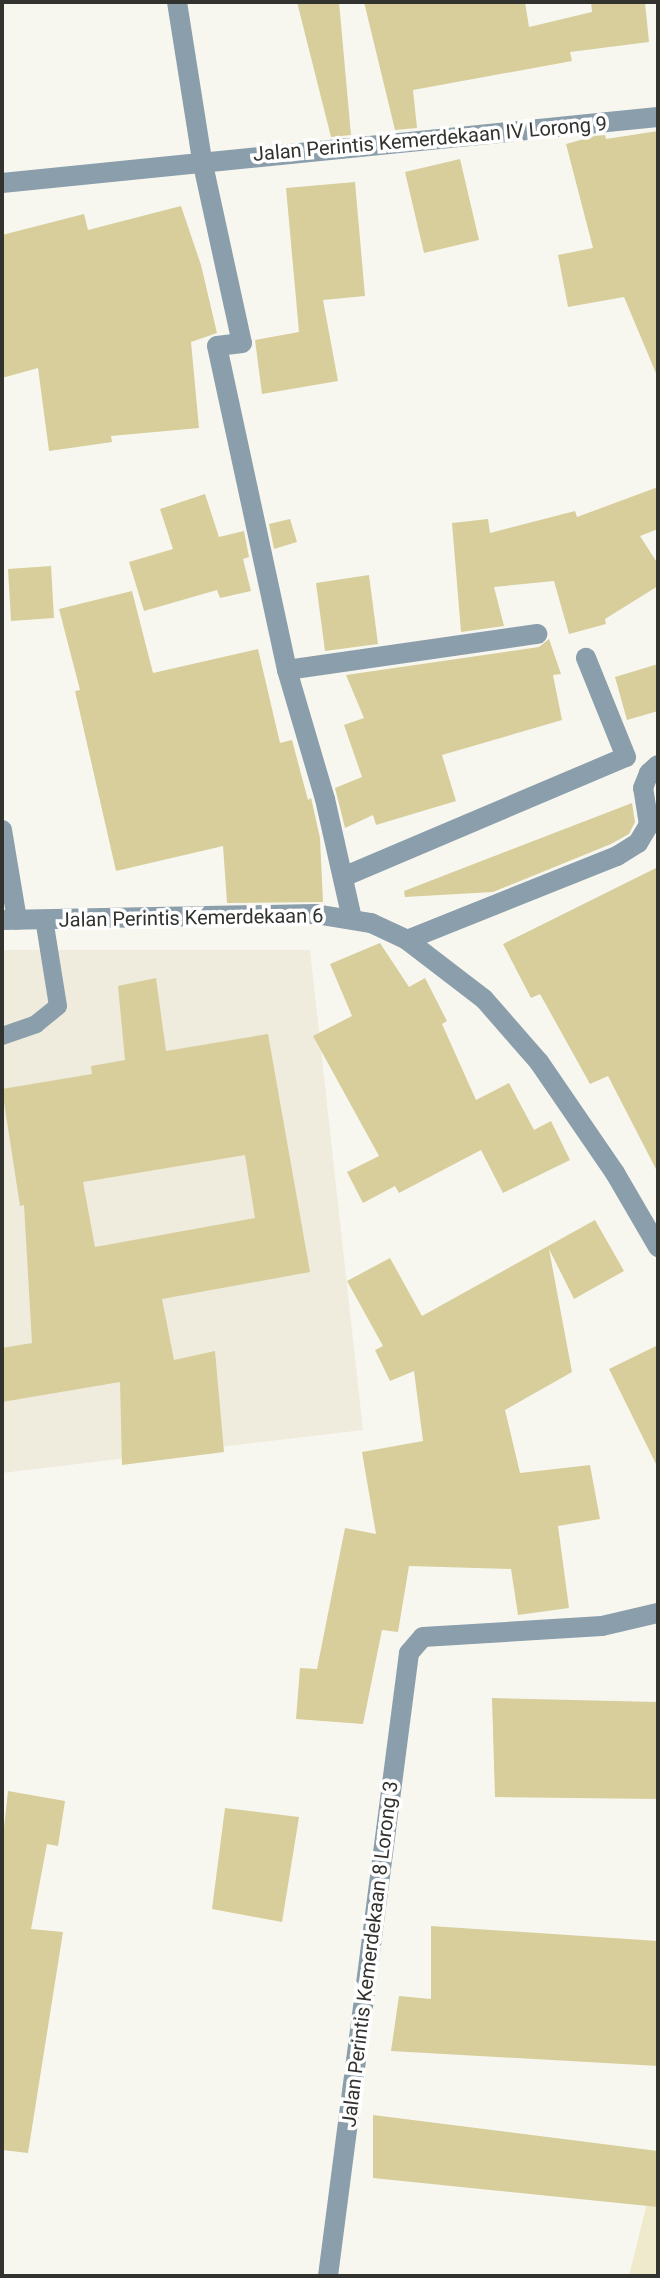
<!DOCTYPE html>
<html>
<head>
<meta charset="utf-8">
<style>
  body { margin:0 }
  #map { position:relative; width:660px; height:2278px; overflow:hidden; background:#f8f7ef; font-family:Roboto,sans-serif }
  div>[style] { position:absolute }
  .built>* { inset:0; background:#efecdd }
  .green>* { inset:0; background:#efeacb }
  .building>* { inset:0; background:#d7ce9c }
  .service>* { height:18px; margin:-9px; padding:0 9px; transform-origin:9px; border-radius:9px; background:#8b9eab }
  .minor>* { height:20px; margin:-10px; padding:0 10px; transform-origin:10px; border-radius:10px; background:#8b9eab }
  span { translate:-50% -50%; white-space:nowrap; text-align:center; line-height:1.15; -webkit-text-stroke:7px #fff; paint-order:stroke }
  .street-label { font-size:20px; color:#32322f }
  .frame { position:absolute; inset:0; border:4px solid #32322f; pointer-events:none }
</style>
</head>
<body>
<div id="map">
  <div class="built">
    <i style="clip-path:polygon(2px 950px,310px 950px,363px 1430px,2px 1473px)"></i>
  </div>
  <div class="green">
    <i style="clip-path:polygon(658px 2158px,658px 2276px,629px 2276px)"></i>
  </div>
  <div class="building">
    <i style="clip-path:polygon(297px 2px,339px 2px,351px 135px,331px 137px)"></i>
    <i style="clip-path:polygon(364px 2px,525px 2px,529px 27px,592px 12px,591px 2px,645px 2px,649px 42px,570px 52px,572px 61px,413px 90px,417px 128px,395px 130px)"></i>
    <i style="clip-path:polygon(658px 131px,658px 378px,624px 297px,568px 307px,558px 255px,593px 248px,566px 144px,595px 136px,605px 135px,606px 139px)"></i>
    <i style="clip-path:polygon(460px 159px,479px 240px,424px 253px,405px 172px)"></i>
    <i style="clip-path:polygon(355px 182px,365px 296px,323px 300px,338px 381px,262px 394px,255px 340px,299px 332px,286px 188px)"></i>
    <i style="clip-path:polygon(181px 206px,201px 265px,217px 333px,191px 342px,199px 428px,111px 436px,112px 442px,49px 451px,38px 368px,2px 378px,2px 235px,84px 214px,88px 230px)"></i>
    <i style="clip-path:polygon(658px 487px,658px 529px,640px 536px,658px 564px,658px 586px,605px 619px,606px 624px,569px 634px,554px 581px,494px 587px,504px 626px,461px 632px,452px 523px,488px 519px,490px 533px,575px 511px,577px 517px)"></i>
    <i style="clip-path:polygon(205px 494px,219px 537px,244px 531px,249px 557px,243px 559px,251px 591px,220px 598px,217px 590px,144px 611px,129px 562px,173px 549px,160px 509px)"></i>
    <i style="clip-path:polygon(290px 519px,297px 542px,274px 549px,269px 524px)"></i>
    <i style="clip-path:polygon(51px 566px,54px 618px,11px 621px,8px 569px)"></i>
    <i style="clip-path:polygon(369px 575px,378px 644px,325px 651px,316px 583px)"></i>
    <i style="clip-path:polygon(132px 591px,153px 673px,258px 649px,280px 743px,292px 740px,308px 800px,311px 798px,312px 802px,320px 838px,323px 902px,227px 903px,223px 846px,116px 871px,75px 691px,80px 690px,59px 609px)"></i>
    <i style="clip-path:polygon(549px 639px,561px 674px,553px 675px,562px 720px,442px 755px,456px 801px,376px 825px,373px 815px,345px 828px,335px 788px,362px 777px,344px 725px,364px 718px,346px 675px,539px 647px)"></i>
    <i style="clip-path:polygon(658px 664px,658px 711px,627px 720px,615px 677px)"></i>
    <i style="clip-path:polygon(632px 803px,635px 822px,629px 834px,611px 844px,493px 892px,405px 897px,404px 891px)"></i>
    <i style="clip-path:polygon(658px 867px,658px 1173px,608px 1076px,590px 1084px,540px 994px,531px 998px,503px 944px)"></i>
    <i style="clip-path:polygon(380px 943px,409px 987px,425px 978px,447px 1021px,442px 1024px,476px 1100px,509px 1083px,534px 1130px,551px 1121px,570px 1160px,503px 1193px,481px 1150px,399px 1193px,395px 1186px,363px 1203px,347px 1172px,379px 1156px,313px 1036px,352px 1016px,330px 964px)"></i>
    <i style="clip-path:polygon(evenodd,156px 978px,166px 1051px,268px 1034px,310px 1272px,162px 1299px,174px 1360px,215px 1351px,224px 1452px,122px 1465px,120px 1382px,2px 1402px,2px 1348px,32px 1343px,24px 1205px,20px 1206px,2px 1089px,92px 1074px,91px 1066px,125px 1060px,118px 986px,156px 978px,245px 1155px,255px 1218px,95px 1247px,83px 1182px,245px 1155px)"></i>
    <i style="clip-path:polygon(595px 1220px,624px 1271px,574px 1299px,549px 1249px,572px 1372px,505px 1410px,520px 1473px,590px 1465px,600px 1519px,558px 1526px,569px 1608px,518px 1615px,511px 1569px,409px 1566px,398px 1632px,382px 1630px,363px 1724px,296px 1719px,300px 1668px,317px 1669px,345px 1528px,376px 1534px,362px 1452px,423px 1441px,414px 1371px,390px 1381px,375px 1350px,383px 1346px,347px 1281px,390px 1258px,422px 1316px)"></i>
    <i style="clip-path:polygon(658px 1345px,658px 1468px,609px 1369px)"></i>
    <i style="clip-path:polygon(492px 1698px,658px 1702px,658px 1799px,495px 1797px)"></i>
    <i style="clip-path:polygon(8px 1791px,65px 1801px,58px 1846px,47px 1844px,31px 1929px,63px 1932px,28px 2153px,2px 2150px,2px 1845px)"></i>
    <i style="clip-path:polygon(225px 1808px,299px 1817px,282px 1922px,212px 1909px)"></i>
    <i style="clip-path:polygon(431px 1926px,658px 1941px,658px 2066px,391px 2051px,399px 1996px,431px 1999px)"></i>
    <i style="clip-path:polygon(373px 2115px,658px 2151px,658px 2207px,373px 2178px)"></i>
  </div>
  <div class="service">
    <i style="left:2px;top:1036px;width:36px;rotate:-19deg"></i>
    <i style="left:36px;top:1024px;width:28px;rotate:-39deg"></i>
    <i style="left:58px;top:1006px;width:88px;rotate:-99.1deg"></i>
  </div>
  <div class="minor">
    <i style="left:177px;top:2px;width:160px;rotate:81deg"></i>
    <i style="left:202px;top:160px;width:187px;rotate:77.7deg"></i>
    <i style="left:242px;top:343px;width:25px;rotate:173deg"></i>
    <i style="left:217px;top:346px;width:331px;rotate:77.8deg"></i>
    <i style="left:287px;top:670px;width:134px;rotate:73.6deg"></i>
    <i style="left:325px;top:799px;width:123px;rotate:77.3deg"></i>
    <i style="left:2px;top:183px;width:659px;rotate:-5.75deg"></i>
    <i style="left:287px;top:670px;width:253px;rotate:-8.2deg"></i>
    <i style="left:2px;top:830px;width:91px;rotate:80.5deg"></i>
    <i style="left:343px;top:877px;width:307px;rotate:-23deg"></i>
    <i style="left:626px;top:757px;width:107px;rotate:-112deg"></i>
    <i style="left:2px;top:920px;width:313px;rotate:-1.1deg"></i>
    <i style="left:315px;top:914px;width:57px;rotate:9.1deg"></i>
    <i style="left:371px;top:923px;width:40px;rotate:25deg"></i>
    <i style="left:407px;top:940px;width:97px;rotate:37.5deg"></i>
    <i style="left:484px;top:999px;width:84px;rotate:48.9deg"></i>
    <i style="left:539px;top:1062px;width:135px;rotate:55.6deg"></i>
    <i style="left:615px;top:1173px;width:86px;rotate:59.8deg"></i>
    <i style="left:407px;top:940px;width:226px;rotate:-21.8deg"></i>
    <i style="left:617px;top:856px;width:25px;rotate:-32deg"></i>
    <i style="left:638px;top:843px;width:21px;rotate:-59deg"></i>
    <i style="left:649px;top:825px;width:37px;rotate:-99deg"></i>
    <i style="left:643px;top:788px;width:16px;rotate:-68deg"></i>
    <i style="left:649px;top:773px;width:12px;rotate:-42deg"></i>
    <i style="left:328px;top:2276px;width:628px;rotate:-82.59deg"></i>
    <i style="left:409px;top:1653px;width:21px;rotate:-49deg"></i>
    <i style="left:423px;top:1637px;width:179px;rotate:-3.5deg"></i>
    <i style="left:602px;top:1626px;width:57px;rotate:-13.1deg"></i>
  </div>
  <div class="street-label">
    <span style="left:430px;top:139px;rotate:-5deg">Jalan Perintis Kemerdekaan IV Lorong 9</span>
    <span style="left:191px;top:918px;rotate:-1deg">Jalan Perintis Kemerdekaan 6</span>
    <span style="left:370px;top:1954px;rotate:-83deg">Jalan Perintis Kemerdekaan 8 Lorong 3</span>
  </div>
  <div class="frame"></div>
</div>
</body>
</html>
